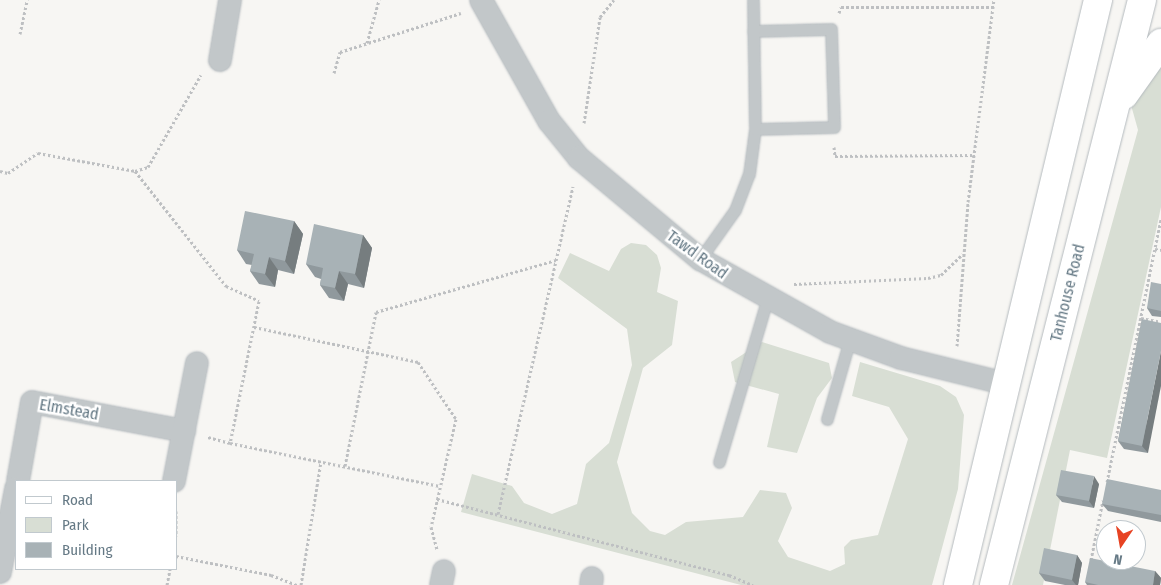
<!DOCTYPE html>
<html>
<head>
<meta charset="utf-8">
<style>
  body { margin:0 }
  #map { position:relative; width:1161px; height:585px; overflow:hidden; background:#f7f6f3; font-family:"Fira Sans Condensed",sans-serif }
  div>[style] { position:absolute }
  .green>* { inset:0; background:#d8ded4 }
  .path>* { height:3px; margin-top:-1.5px; transform-origin:0; background:repeating-linear-gradient(90deg,#bec0c2 0 2.5px,transparent 0 5px) }
  .roads { filter:drop-shadow(0 0 1px #b4babe) drop-shadow(0 0 1px #b4babe) }
  .lane>* { height:11px; margin:-5.5px; padding:0 5.5px; transform-origin:5.5px; border-radius:5.5px; background:#c2c7c9 }
  .street>* { height:22px; margin:-11px; padding:0 11px; transform-origin:11px; border-radius:11px; background:#c2c7c9 }
  .secondary>* { height:28px; margin:-14px; padding:0 14px; transform-origin:14px; border-radius:14px; background:#fff }
  .wall>* { inset:0; background:#90999d }
  .shaded-wall>* { inset:0; background:#767d7f }
  .building>* { inset:0; background:#a8b2b6 }
  span { translate:-50% -50%; white-space:nowrap; text-align:center; line-height:1.15; -webkit-text-stroke:5px #fff; paint-order:stroke }
  .street-label { font-size:16px; color:#657985 }
  .legend { position:absolute; left:15px; top:480px; width:162px; height:90px; box-sizing:border-box; background:#fff; border:1px solid #c1c9ce; margin:0; padding:6px 9px; list-style:none; font-size:15px; color:#657985 }
  .legend li { display:flex; align-items:center; gap:10px; height:25px }
  .legend b { width:25px; border:1px solid #c1c9ce }
  .north { position:absolute; left:1096px; top:520px; width:50px; height:50px; box-sizing:border-box; background:#fff; border:1px solid #c1c9ce; border-radius:50%; rotate:192deg; font-size:14px; font-weight:700; line-height:20px; text-align:center; color:#657985 }
  .north::after { content:''; display:block; margin:auto; width:18px; height:22px; background:#e74323; clip-path:polygon(50% 0,100% 100%,50% 72%,0 100%) }
</style>
</head>
<body>
<div id="map">
  <div class="green">
    <i style="clip-path:polygon(1161px 57px,1161px 207px,1107px 458px,1070px 450px,1043px 585px,1012px 585px,1138px 130px,1131px 105px)"></i>
    <i style="clip-path:polygon(631px 243px,646px 245px,657px 255px,661px 268px,657px 292px,678px 301px,672px 345px,643px 368px,617px 462px,632px 513px,650px 531px,665px 535px,686px 522px,743px 517px,760px 490px,786px 493px,792px 508px,778px 541px,788px 557px,830px 571px,845px 564px,844px 547px,851px 540px,878px 535px,908px 439px,889px 407px,852px 396px,860px 362px,940px 386px,956px 397px,964px 415px,958px 489px,932px 585px,741px 585px,461px 512px,472px 474px,512px 486px,524px 503px,552px 514px,577px 504px,586px 464px,609px 443px,632px 365px,627px 329px,558px 278px,570px 253px,609px 271px,621px 249px)"></i>
    <i style="clip-path:polygon(762px 342px,829px 363px,832px 378px,817px 398px,797px 453px,767px 447px,779px 394px,735px 382px,731px 362px)"></i>
  </div>
  <div class="path">
    <i style="left:839px;top:13px;width:6px;rotate:-72deg"></i>
    <i style="left:841px;top:7px;width:153px"></i>
    <i style="left:20px;top:34px;width:35px;rotate:-78deg"></i>
    <i style="left:367px;top:43px;width:45px;rotate:-74.4deg"></i>
    <i style="left:334px;top:73px;width:22px;rotate:-74deg"></i>
    <i style="left:340px;top:52px;width:127px;rotate:-17.9deg"></i>
    <i style="left:584px;top:123px;width:107px;rotate:-81.4deg"></i>
    <i style="left:600px;top:17px;width:22px;rotate:-51deg"></i>
    <i style="left:834px;top:147px;width:9px;rotate:84deg"></i>
    <i style="left:835px;top:156px;width:139px;rotate:-0.4deg"></i>
    <i style="left:0;top:171px;width:8px;rotate:14deg"></i>
    <i style="left:8px;top:173px;width:36px;rotate:-34deg"></i>
    <i style="left:38px;top:153px;width:99px;rotate:10.5deg"></i>
    <i style="left:135px;top:171px;width:147px;rotate:51.6deg"></i>
    <i style="left:226px;top:286px;width:36px;rotate:24deg"></i>
    <i style="left:259px;top:301px;width:145px;rotate:101.5deg"></i>
    <i style="left:230px;top:443px;width:23px;rotate:-165deg"></i>
    <i style="left:135px;top:171px;width:14px;rotate:-17deg"></i>
    <i style="left:148px;top:167px;width:106px;rotate:-60.1deg"></i>
    <i style="left:1155px;top:249px;width:6px;rotate:9deg"></i>
    <i style="left:794px;top:284px;width:134px;rotate:-2.6deg"></i>
    <i style="left:928px;top:278px;width:13px;rotate:-13deg"></i>
    <i style="left:941px;top:275px;width:30px;rotate:-44deg"></i>
    <i style="left:1141px;top:318px;width:20px;rotate:11deg"></i>
    <i style="left:254px;top:327px;width:168px;rotate:12deg"></i>
    <i style="left:418px;top:362px;width:69px;rotate:56.3deg"></i>
    <i style="left:456px;top:419px;width:111px;rotate:103deg"></i>
    <i style="left:431px;top:527px;width:23px;rotate:75deg"></i>
    <i style="left:957px;top:346px;width:144px;rotate:-85.6deg"></i>
    <i style="left:968px;top:202px;width:204px;rotate:-82.7deg"></i>
    <i style="left:230px;top:443px;width:214px;rotate:11.6deg"></i>
    <i style="left:345px;top:466px;width:157px;rotate:-78.6deg"></i>
    <i style="left:376px;top:312px;width:187px;rotate:-16.1deg"></i>
    <i style="left:1107px;top:482px;width:268px;rotate:-78.4deg"></i>
    <i style="left:437px;top:499px;width:302px;rotate:14.6deg"></i>
    <i style="left:729px;top:575px;width:26px;rotate:23deg"></i>
    <i style="left:176px;top:511px;width:25px;rotate:90deg"></i>
    <i style="left:498px;top:514px;width:336px;rotate:-77.1deg"></i>
    <i style="left:176px;top:556px;width:97px;rotate:11.3deg"></i>
    <i style="left:271px;top:575px;width:28px;rotate:21deg"></i>
    <i style="left:1091px;top:560px;width:61px;rotate:-78.7deg"></i>
    <i style="left:167px;top:585px;width:16px;rotate:-79deg"></i>
    <i style="left:301px;top:585px;width:125px;rotate:-80.8deg"></i>
  </div>
  <div class="roads">
    <div class="lane">
      <i style="left:753px;top:31px;width:78px;rotate:-1.5deg"></i>
      <i style="left:831px;top:29px;width:98px;rotate:88.2deg"></i>
      <i style="left:834px;top:127px;width:79px;rotate:178.5deg"></i>
      <i style="left:700px;top:259px;width:60px;rotate:-54.5deg"></i>
      <i style="left:735px;top:210px;width:39px;rotate:-69deg"></i>
      <i style="left:749px;top:174px;width:45px;rotate:-82.4deg"></i>
      <i style="left:755px;top:129px;width:129px;rotate:-90.9deg"></i>
      <i style="left:827px;top:419px;width:83px;rotate:-74deg"></i>
      <i style="left:719px;top:462px;width:169px;rotate:-73.5deg"></i>
    </div>
    <div class="street">
      <i style="left:481px;top:0;width:139px;rotate:60.7deg"></i>
      <i style="left:549px;top:121px;width:48px;rotate:51deg"></i>
      <i style="left:579px;top:158px;width:158px;rotate:39.9deg"></i>
      <i style="left:700px;top:259px;width:149px;rotate:29.3deg"></i>
      <i style="left:830px;top:332px;width:76px;rotate:20.1deg"></i>
      <i style="left:901px;top:358px;width:109px;rotate:13.8deg"></i>
      <i style="left:220px;top:60px;width:61px;rotate:-80.5deg"></i>
      <i style="left:18px;top:481px;width:80px;rotate:-80deg"></i>
      <i style="left:32px;top:402px;width:155px;rotate:10.8deg"></i>
      <i style="left:174px;top:481px;width:120px;rotate:-79deg"></i>
      <i style="left:0;top:572px;width:85px;rotate:-79.1deg"></i>
      <i style="left:441px;top:585px;width:14px;rotate:-78deg"></i>
      <i style="left:591px;top:585px;width:7px;rotate:-82deg"></i>
    </div>
    <div class="secondary">
      <i style="left:1124px;top:95px;width:64px;rotate:-54.6deg"></i>
      <i style="left:958px;top:585px;width:602px;rotate:-76.54deg"></i>
      <i style="left:994px;top:585px;width:603px;rotate:-75.8deg"></i>
    </div>
  </div>
  <div class="wall">
    <i style="clip-path:polygon(294px 221px,303px 234px,294px 274px,278px 270px,275px 287px,259px 284px,250px 271px,252px 265px,246px 264px,237px 250px)"></i>
    <i style="clip-path:polygon(363px 235px,372px 248px,364px 288px,348px 284px,344px 301px,329px 298px,320px 285px,321px 279px,315px 277px,306px 264px)"></i>
    <i style="clip-path:polygon(1161px 284px,1161px 317px,1152px 316px,1147px 308px)"></i>
    <i style="clip-path:polygon(1142px 319px,1148px 453px,1124px 449px,1118px 441px)"></i>
    <i style="clip-path:polygon(1099px 484px,1094px 508px,1062px 502px,1056px 495px)"></i>
    <i style="clip-path:polygon(1161px 490px,1161px 522px,1108px 511px,1102px 504px)"></i>
    <i style="clip-path:polygon(1077px 555px,1082px 563px,1078px 585px,1065px 585px,1045px 581px,1039px 573px)"></i>
    <i style="clip-path:polygon(1155px 571px,1161px 578px,1160px 585px,1087px 585px,1085px 582px)"></i>
  </div>
  <div class="shaded-wall">
    <i style="clip-path:polygon(294px 221px,303px 234px,294px 274px,285px 261px)"></i>
    <i style="clip-path:polygon(363px 235px,372px 248px,364px 288px,355px 274px)"></i>
    <i style="clip-path:polygon(269px 257px,278px 270px,275px 287px,265px 274px)"></i>
    <i style="clip-path:polygon(339px 271px,348px 284px,344px 301px,335px 288px)"></i>
    <i style="clip-path:polygon(1161px 351px,1161px 386px,1148px 453px,1142px 446px)"></i>
    <i style="clip-path:polygon(1094px 476px,1099px 484px,1094px 508px,1089px 501px)"></i>
    <i style="clip-path:polygon(1077px 555px,1082px 563px,1078px 585px,1076px 585px,1072px 580px)"></i>
    <i style="clip-path:polygon(1155px 571px,1161px 578px,1160px 585px,1153px 585px)"></i>
  </div>
  <div class="building">
    <i style="clip-path:polygon(245px 211px,294px 221px,285px 261px,269px 257px,265px 274px,250px 271px,254px 254px,237px 250px)"></i>
    <i style="clip-path:polygon(314px 224px,363px 235px,355px 274px,339px 271px,335px 288px,320px 285px,323px 268px,306px 264px)"></i>
    <i style="clip-path:polygon(1151px 282px,1161px 284px,1161px 311px,1147px 308px)"></i>
    <i style="clip-path:polygon(1142px 319px,1161px 323px,1161px 351px,1142px 446px,1118px 441px)"></i>
    <i style="clip-path:polygon(1061px 470px,1094px 476px,1089px 501px,1056px 495px)"></i>
    <i style="clip-path:polygon(1107px 479px,1161px 490px,1161px 515px,1102px 504px)"></i>
    <i style="clip-path:polygon(1044px 548px,1077px 555px,1072px 580px,1039px 573px)"></i>
    <i style="clip-path:polygon(1090px 558px,1155px 571px,1153px 585px,1098px 585px,1085px 582px)"></i>
  </div>
  <div class="street-label">
    <span style="left:697px;top:255px;rotate:36deg">Tawd Road</span>
    <span style="left:1068px;top:293px;rotate:-76deg">Tanhouse Road</span>
    <span style="left:69px;top:410px;rotate:10deg">Elmstead</span>
  </div>
  <ul class="legend">
  <li><b style="height:6px;background:#fff"></b>Road</li>
  <li><b style="height:14px;background:#d8ded4"></b>Park</li>
  <li><b style="height:14px;background:#a8b2b6"></b>Building</li>
  </ul>
  <div class="north">N</div>
</div>
</body>
</html>
